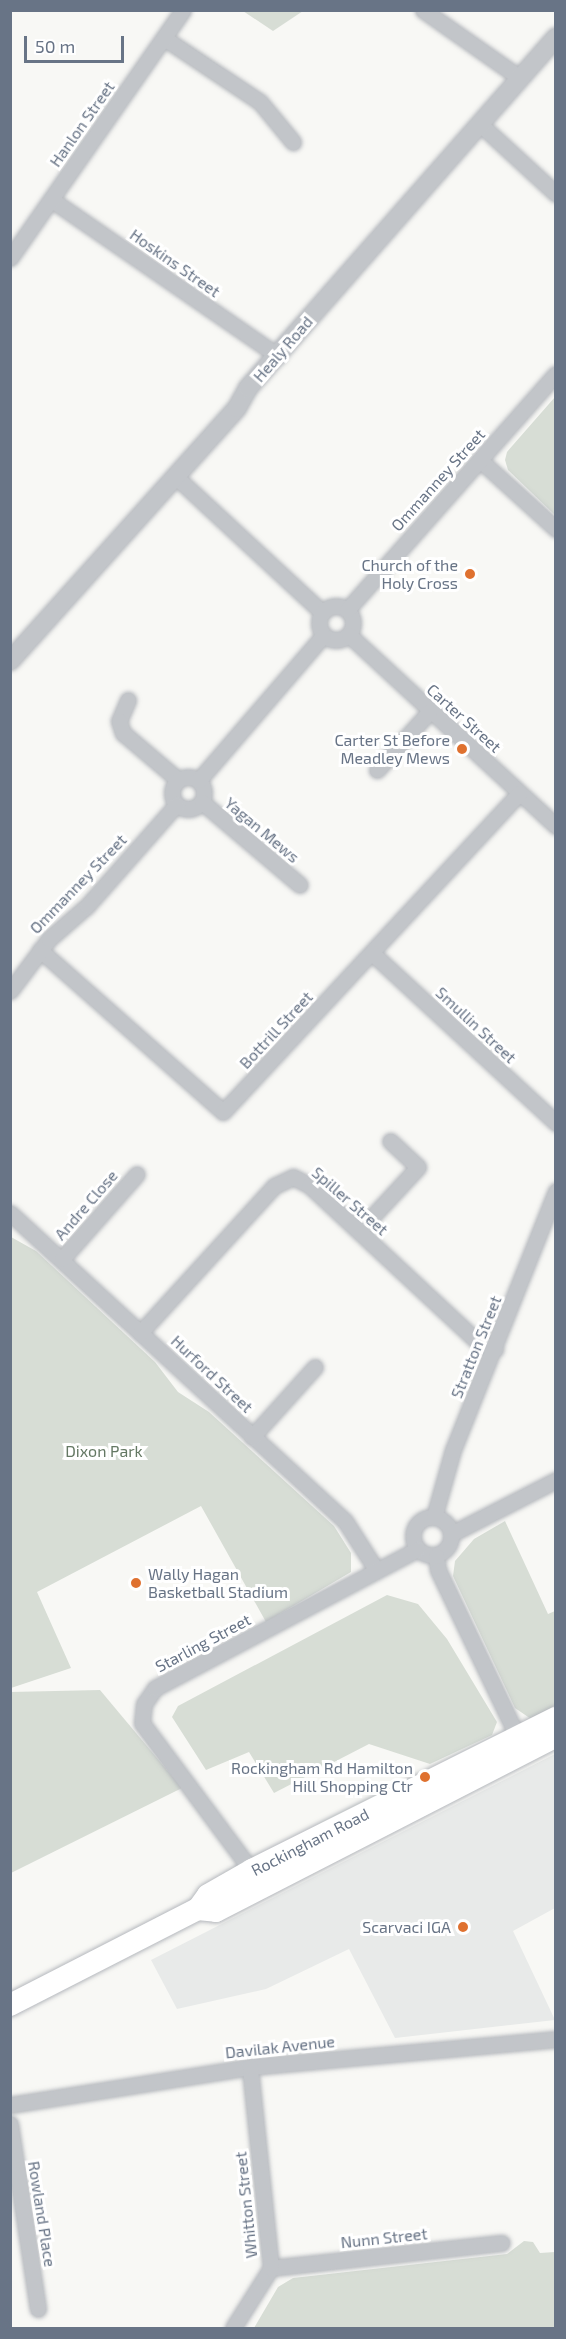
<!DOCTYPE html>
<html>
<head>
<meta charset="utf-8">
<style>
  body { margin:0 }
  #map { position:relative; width:566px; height:2339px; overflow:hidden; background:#f8f8f5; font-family:"Exo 2",sans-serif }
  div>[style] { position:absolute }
  .built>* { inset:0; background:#e8eae9 }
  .green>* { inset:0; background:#d7ddd5 }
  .roads { filter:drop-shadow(0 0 2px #b5b8bd) drop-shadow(0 0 2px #b5b8bd) }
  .minor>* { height:15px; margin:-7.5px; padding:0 7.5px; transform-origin:7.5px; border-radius:7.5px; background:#c2c5c9 }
  .minor>.ring { margin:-7.5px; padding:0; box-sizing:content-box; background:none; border:15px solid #c2c5c9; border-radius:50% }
  .tertiary>* { height:18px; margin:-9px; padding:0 9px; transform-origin:9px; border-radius:9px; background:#c2c5c9 }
  .primary>* { height:22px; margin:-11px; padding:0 11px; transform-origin:11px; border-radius:11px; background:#fff }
  .dots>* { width:16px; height:16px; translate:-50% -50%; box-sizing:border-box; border:3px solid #fff; border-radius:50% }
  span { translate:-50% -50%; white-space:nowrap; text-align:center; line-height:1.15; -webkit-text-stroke:6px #fff; paint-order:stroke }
  .street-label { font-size:16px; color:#687486 }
  .poi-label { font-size:16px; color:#687486 }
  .right { translate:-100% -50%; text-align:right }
  .left { translate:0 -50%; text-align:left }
  .park-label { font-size:16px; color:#647863 }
  .frame { position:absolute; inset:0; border:12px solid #687486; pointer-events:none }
  .scale { position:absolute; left:24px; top:36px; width:100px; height:27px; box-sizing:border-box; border:3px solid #687486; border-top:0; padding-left:8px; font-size:18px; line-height:21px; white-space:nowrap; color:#687486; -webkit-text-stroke:4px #fff; paint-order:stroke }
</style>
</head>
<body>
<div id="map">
  <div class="built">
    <i style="clip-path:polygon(555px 1754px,555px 1908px,513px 1931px,555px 2020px,395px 2038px,349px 1949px,266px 1989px,177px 2009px,151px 1960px)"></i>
  </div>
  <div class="green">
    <i style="clip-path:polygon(243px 11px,303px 11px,273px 31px)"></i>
    <i style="clip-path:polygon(555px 397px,555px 515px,508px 470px,505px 460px,507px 452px)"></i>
    <i style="clip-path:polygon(11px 1237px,36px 1251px,155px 1362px,178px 1392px,209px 1412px,334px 1526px,351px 1553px,351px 1572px,266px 1622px,201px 1506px,37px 1592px,71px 1668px,11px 1688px)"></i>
    <i style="clip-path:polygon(505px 1521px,548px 1614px,555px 1611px,555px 1710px,534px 1721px,515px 1708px,453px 1576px,455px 1561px,474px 1539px)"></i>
    <i style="clip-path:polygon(387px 1595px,418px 1604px,447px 1639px,497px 1722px,492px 1735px,430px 1764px,369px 1744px,274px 1793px,249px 1752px,206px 1770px,172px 1717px,178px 1706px)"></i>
    <i style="clip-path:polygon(100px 1690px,182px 1788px,11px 1873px,10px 1692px)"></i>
    <i style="clip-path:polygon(524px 2241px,533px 2242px,540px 2253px,555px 2252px,555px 2328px,254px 2328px,278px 2287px,293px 2278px,507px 2254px)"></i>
  </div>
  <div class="roads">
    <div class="minor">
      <i style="left:423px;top:10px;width:118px;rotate:35deg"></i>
      <i style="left:164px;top:38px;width:115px;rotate:33.7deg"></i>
      <i style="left:260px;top:102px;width:52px;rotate:50.5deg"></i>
      <i style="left:480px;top:124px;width:103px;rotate:42.6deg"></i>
      <i style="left:52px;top:200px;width:275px;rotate:34.6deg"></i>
      <i style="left:10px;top:258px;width:302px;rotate:-55.1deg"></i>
      <i style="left:480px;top:460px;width:103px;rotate:42.2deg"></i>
      <i style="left:175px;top:476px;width:200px;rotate:42.8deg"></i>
      <i class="ring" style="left:319px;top:606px;width:19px;height:19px"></i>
      <i style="left:347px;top:610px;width:315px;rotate:-48.5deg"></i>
      <i style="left:349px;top:635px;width:282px;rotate:42.7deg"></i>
      <i style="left:128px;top:700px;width:23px;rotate:113deg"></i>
      <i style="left:119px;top:721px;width:13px;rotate:72deg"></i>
      <i style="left:123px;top:733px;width:71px;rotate:40.4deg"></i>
      <i style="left:377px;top:770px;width:78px;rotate:-48.1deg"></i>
      <i class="ring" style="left:172px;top:777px;width:17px;height:17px"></i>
      <i style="left:199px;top:780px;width:190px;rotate:-49.3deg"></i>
      <i style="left:202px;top:802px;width:128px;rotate:40.3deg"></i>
      <i style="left:40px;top:950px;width:244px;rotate:41.5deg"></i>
      <i style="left:223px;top:1112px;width:435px;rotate:-47.1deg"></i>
      <i style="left:372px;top:953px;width:251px;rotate:42.7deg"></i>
      <i style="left:10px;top:991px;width:65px;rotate:-53.1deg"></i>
      <i style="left:49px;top:939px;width:50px;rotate:-41deg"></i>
      <i style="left:87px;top:906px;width:135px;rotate:-48.6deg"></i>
      <i style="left:10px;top:1213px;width:455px;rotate:42.6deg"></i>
      <i style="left:345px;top:1521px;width:59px;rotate:57.4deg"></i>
      <i style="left:359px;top:1231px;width:87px;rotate:-47.3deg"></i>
      <i style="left:418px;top:1167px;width:38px;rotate:-137deg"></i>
      <i style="left:62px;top:1259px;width:113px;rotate:-48.6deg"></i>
      <i style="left:140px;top:1333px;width:199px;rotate:-47.6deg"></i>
      <i style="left:274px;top:1186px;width:21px;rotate:-25deg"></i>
      <i style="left:293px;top:1177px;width:18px;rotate:27deg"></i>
      <i style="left:309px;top:1185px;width:229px;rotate:42.9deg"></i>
      <i style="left:477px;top:1341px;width:20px;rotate:24deg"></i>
      <i style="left:252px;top:1437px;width:94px;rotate:-48deg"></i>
      <i class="ring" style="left:413px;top:1517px;width:23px;height:23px"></i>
      <i style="left:434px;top:1517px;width:70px;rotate:-74.2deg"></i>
      <i style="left:453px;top:1450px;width:279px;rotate:-68.3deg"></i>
      <i style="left:451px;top:1534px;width:118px;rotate:-27.2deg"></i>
      <i style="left:436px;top:1556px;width:14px;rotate:82deg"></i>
      <i style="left:438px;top:1570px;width:193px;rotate:64.5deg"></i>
      <i style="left:257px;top:1878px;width:193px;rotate:-126.6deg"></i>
      <i style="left:142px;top:1723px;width:19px;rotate:-84deg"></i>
      <i style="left:144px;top:1704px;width:19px;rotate:-55deg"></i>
      <i style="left:155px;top:1688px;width:297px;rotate:-27.9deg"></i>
      <i style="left:10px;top:2105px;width:243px;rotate:-9deg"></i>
      <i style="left:250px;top:2067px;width:307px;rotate:-5.2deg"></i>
      <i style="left:10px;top:2124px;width:187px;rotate:81.4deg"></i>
      <i style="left:271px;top:2268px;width:232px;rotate:-6.2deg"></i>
      <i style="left:233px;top:2328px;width:71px;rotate:-57.7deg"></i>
      <i style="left:271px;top:2268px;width:202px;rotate:-96deg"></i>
    </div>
    <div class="tertiary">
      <i style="left:10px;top:661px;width:340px;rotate:-48.1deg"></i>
      <i style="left:237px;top:408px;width:23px;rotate:-61deg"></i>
      <i style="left:248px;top:388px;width:467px;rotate:-48.7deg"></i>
    </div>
    <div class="primary">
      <i style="left:198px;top:1909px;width:18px;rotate:6deg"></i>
      <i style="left:216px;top:1911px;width:382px;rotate:-27.2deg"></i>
      <i style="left:10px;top:2005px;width:211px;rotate:-27.1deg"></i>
      <i style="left:198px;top:1909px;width:17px;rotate:-54deg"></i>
      <i style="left:208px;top:1895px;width:51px;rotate:-29.6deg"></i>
      <i style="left:252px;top:1870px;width:340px;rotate:-26.6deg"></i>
    </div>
  </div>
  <div class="dots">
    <i style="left:470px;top:574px;background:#df712f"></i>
    <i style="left:462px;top:749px;background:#df712f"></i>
    <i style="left:136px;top:1583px;background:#df712f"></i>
    <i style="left:425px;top:1777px;background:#df712f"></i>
    <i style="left:463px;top:1927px;background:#df712f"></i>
  </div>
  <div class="street-label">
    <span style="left:82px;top:124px;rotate:-55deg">Hanlon Street</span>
    <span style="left:175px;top:263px;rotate:35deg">Hoskins Street</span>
    <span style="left:283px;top:349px;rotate:-49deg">Healy Road</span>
    <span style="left:438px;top:480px;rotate:-48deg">Ommanney Street</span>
    <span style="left:464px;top:718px;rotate:42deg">Carter Street</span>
    <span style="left:262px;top:830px;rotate:40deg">Yagan Mews</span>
    <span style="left:78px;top:884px;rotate:-46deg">Ommanney Street</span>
    <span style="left:476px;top:1025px;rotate:43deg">Smullin Street</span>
    <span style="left:276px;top:1030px;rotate:-47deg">Bottrill Street</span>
    <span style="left:350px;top:1201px;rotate:41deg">Spiller Street</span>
    <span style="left:86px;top:1205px;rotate:-49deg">Andre Close</span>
    <span style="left:476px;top:1347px;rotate:-68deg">Stratton Street</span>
    <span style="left:212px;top:1374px;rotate:43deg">Hurford Street</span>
    <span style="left:203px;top:1643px;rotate:-28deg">Starling Street</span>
    <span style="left:310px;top:1842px;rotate:-27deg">Rockingham Road</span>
    <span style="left:280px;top:2047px;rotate:-6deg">Davilak Avenue</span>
    <span style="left:246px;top:2205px;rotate:-96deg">Whitton Street</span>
    <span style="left:42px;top:2214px;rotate:81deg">Rowland Place</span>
    <span style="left:384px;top:2238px;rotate:-6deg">Nunn Street</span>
  </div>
  <div class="poi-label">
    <span class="right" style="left:458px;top:574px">Church of the<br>Holy Cross</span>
    <span class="right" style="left:450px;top:749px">Carter St Before<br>Meadley Mews</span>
    <span class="left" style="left:148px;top:1583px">Wally Hagan<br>Basketball Stadium</span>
    <span class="right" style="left:413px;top:1777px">Rockingham Rd Hamilton<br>Hill Shopping Ctr</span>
    <span class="right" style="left:451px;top:1927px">Scarvaci IGA</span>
  </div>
  <div class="park-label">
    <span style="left:104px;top:1451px">Dixon Park</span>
  </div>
  <div class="frame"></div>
  <div class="scale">50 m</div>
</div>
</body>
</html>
